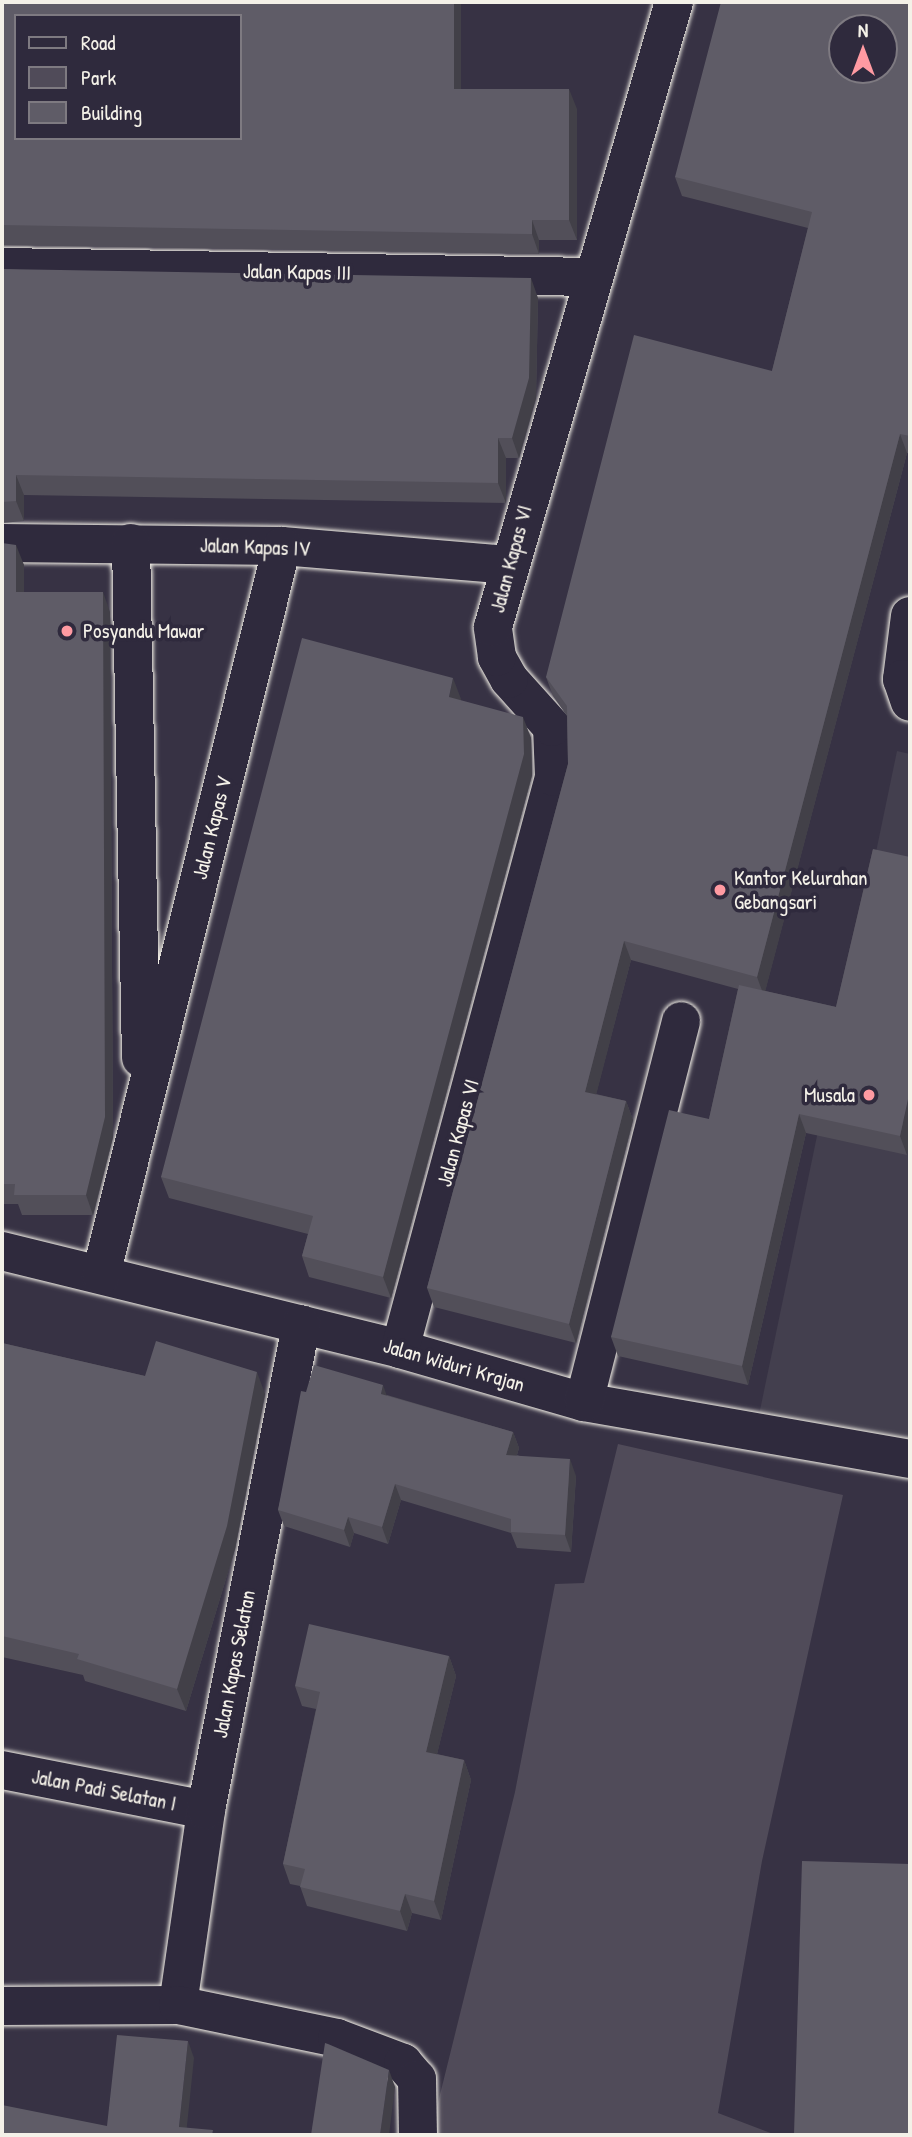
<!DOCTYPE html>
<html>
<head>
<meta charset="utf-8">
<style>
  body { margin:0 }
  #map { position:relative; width:912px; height:2137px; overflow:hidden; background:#373244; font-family:"Patrick Hand",sans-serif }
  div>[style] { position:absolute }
  .built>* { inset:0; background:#433f4e }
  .green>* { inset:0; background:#504b59 }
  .roads { filter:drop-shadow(0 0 2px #f4f1e8) drop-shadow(0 0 2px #f4f1e8) }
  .street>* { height:38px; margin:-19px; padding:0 19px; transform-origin:19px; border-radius:19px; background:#2f2a3d }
  .wall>* { inset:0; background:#524f59 }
  .shaded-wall>* { inset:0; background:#424048 }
  .building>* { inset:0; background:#5f5c67 }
  .dots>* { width:19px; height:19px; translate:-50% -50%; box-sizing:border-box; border:4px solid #2f2a3d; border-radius:50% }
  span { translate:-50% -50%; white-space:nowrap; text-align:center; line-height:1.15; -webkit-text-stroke:7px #2f2a3d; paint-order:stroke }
  .street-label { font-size:21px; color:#f4f1e8 }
  .poi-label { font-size:21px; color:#f4f1e8 }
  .left { translate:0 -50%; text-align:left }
  .right { translate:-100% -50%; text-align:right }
  .frame { position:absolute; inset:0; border:4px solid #f4f1e8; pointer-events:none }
  .legend { position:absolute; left:14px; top:14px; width:228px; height:126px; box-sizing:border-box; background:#2f2a3d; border:2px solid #7e7a81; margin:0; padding:9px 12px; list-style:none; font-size:21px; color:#f4f1e8 }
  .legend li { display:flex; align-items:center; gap:14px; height:35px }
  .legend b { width:35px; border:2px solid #7e7a81 }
  .north { position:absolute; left:828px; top:14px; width:70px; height:70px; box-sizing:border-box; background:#2f2a3d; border:2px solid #7e7a81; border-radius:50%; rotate:0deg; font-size:19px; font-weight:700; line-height:28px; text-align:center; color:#f4f1e8 }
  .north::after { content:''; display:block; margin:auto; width:24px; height:32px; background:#ff9aa2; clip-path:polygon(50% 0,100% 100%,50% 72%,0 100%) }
</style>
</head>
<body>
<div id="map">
  <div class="built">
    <i style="clip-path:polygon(897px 751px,910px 754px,910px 1445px,759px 1415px)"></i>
  </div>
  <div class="green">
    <i style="clip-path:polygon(618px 1444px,843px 1495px,762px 1861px,718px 2113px,776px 2135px,430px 2135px,515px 1792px,555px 1584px,584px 1583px)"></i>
  </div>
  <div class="roads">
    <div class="street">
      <i style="left:2px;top:267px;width:591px;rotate:0.97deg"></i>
      <i style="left:2px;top:543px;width:280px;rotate:0.6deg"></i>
      <i style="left:282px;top:546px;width:226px;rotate:4.8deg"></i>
      <i style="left:131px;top:543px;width:515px;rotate:88.89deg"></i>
      <i style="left:910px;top:616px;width:64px;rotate:97.2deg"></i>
      <i style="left:902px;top:679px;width:24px;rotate:71deg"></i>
      <i style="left:2px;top:1251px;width:410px;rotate:13.8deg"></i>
      <i style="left:400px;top:1349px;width:191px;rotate:16.1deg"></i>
      <i style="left:584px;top:1402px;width:331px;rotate:9.9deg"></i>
      <i style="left:101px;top:1275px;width:751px;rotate:-76.06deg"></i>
      <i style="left:400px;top:1349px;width:592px;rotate:-74.93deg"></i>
      <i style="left:554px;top:777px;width:50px;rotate:-92.3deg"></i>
      <i style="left:552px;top:727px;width:64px;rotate:-131.9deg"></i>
      <i style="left:509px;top:679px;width:25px;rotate:-119deg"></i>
      <i style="left:497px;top:657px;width:30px;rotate:-98deg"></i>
      <i style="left:493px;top:627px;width:651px;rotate:-73.85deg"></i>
      <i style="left:584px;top:1402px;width:393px;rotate:-75.7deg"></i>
      <i style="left:2px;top:1770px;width:208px;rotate:11.1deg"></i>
      <i style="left:178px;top:2005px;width:197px;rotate:-81.8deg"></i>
      <i style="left:206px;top:1810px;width:495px;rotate:-78.9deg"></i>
      <i style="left:2px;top:2006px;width:176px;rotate:-0.3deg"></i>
      <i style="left:178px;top:2005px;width:162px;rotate:11.7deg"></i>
      <i style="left:337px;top:2038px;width:71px;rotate:20.7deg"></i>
      <i style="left:403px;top:2063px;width:21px;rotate:49deg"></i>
      <i style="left:417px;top:2079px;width:56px;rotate:89deg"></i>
    </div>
  </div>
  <div class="wall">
    <i style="clip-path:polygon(2px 2px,461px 2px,461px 89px,577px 109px,577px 240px,539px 240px,539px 254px,2px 245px)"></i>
    <i style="clip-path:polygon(910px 2px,910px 454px,907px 453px,765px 991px,836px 1007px,873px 849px,907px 1155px,806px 1133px,748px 1385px,618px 1356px,611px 1337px,709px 1119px,738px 989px,631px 960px,596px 1094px,626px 1101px,633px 1120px,576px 1343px,434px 1307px,427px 1288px,568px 764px,567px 716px,553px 696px,546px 677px,772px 371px,808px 228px,682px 196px,675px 177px)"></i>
    <i style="clip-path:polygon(2px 269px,538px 298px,536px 398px,519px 458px,506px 458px,506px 503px,24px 495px,24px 521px,2px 523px)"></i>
    <i style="clip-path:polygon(2px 543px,24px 565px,24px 592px,110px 612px,113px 1137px,93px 1215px,22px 1215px,18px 1204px,2px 1204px)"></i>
    <i style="clip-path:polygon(461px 699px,461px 701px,531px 738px,532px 775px,391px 1298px,309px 1277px,302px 1256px,308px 1234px,169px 1198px,161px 1177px)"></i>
    <i style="clip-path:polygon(2px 1343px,145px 1376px,265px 1394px,235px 1549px,186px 1711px,85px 1681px,83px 1675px,2px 1657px)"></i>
    <i style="clip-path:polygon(306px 1392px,387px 1395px,513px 1432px,519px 1448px,517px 1455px,576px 1476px,571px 1552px,517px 1548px,511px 1533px,401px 1500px,388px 1544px,354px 1533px,350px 1547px,284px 1526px,278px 1510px)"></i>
    <i style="clip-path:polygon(449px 1656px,456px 1676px,437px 1754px,464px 1760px,471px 1780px,441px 1920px,412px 1913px,407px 1931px,307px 1906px,300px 1886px,290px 1884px,283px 1864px,316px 1709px,302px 1706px,295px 1686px)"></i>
  </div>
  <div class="shaded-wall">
    <i style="clip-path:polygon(454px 2px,461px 2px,461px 109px,454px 89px)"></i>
    <i style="clip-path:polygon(569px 89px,577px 109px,577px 240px,569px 220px)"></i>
    <i style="clip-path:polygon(532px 220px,539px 240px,539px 254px,532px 234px)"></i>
    <i style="clip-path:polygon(531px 278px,538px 298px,536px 398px,519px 458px,512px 438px)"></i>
    <i style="clip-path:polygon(900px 434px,907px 453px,764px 996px,757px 977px)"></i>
    <i style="clip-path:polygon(498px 438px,506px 458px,506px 503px,498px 483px)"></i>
    <i style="clip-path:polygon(16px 475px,24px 495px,24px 521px,16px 501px)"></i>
    <i style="clip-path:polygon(16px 545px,24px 565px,24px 612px,16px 592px)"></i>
    <i style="clip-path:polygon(103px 592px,110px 612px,113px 1137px,93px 1215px,86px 1195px)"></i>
    <i style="clip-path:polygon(453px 678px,461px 699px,457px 718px,449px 697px)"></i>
    <i style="clip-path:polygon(523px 717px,531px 738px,532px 775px,391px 1298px,383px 1277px)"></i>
    <i style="clip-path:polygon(624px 941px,631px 960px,592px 1111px,585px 1092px)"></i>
    <i style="clip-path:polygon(910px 1090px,910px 1140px,907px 1155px,900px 1136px)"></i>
    <i style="clip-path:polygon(626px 1101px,633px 1120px,576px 1343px,569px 1324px)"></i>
    <i style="clip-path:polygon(799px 1114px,806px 1133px,748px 1385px,742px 1366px)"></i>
    <i style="clip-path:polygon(257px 1372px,265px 1394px,235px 1549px,186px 1711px,177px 1689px)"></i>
    <i style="clip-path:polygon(383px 1385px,389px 1402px,381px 1394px)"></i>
    <i style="clip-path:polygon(513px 1432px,519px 1448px,512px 1471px,506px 1455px)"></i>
    <i style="clip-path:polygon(570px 1459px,576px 1476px,571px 1552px,565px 1535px)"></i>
    <i style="clip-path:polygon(395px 1484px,401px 1500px,388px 1544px,382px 1527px)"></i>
    <i style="clip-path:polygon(348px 1517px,354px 1533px,350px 1547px,344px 1530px)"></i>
    <i style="clip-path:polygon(449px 1656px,456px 1676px,433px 1771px,426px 1752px)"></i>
    <i style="clip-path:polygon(464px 1760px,471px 1780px,441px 1920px,434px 1901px)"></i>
    <i style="clip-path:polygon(405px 1894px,412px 1913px,407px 1931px,400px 1911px)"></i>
    <i style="clip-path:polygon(188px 2041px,194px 2058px,186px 2135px,179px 2127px)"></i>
    <i style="clip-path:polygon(389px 2070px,395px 2087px,389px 2135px,380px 2135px)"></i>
  </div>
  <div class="building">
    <i style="clip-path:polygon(evenodd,2px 2px,454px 2px,454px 89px,569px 89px,569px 220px,532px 220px,532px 234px,2px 225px,2px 2px,16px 16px,240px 16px,240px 138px,16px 138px,16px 16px)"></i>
    <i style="clip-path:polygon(evenodd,721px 2px,910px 2px,910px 436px,900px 434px,757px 977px,624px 941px,585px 1092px,626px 1101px,569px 1324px,427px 1288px,568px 764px,567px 706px,546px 677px,634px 335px,772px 371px,812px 212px,675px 177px,721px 2px,842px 28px,884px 28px,884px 70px,842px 70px,842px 28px)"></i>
    <i style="clip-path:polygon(2px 269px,531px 278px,529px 378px,512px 438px,498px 438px,498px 483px,16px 475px,16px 501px,2px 502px)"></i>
    <i style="clip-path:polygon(2px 543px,16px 545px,16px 592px,103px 592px,105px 1117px,86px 1195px,14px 1195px,15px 1184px,2px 1184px)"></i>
    <i style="clip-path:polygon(302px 638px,453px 678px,449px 697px,523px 717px,524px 754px,383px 1277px,302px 1256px,313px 1216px,161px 1177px)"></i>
    <i style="clip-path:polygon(873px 849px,910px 857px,910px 1090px,900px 1136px,799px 1114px,742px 1366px,611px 1337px,669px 1110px,709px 1119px,739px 985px,836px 1007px)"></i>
    <i style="clip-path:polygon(156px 1341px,257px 1372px,227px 1526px,177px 1689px,77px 1659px,79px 1654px,2px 1636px,2px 1343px,145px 1376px)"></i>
    <i style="clip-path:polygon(314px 1365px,383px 1385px,381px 1394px,513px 1432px,506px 1455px,570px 1459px,565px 1535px,511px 1532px,511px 1519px,395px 1484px,382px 1527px,348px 1517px,344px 1530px,278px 1510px,301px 1391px,306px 1392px)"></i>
    <i style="clip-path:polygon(309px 1624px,449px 1656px,426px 1752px,464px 1760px,434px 1901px,405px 1894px,400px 1911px,300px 1887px,305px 1869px,283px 1864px,320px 1692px,295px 1686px)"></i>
    <i style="clip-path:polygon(802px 1861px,910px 1864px,910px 2135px,794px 2135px)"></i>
    <i style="clip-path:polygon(117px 2035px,188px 2041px,179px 2127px,213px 2130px,212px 2135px,2px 2135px,2px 2105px,107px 2126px)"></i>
    <i style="clip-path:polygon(325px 2043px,328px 2044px,389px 2070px,380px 2135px,311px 2135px)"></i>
  </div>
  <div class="dots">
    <i style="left:67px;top:631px;background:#ff9aa2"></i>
    <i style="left:720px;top:890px;background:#ff9aa2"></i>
    <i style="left:869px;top:1095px;background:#ff9aa2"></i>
  </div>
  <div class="street-label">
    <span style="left:297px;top:272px;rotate:1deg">Jalan Kapas III</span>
    <span style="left:255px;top:547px;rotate:2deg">Jalan Kapas IV</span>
    <span style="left:511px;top:559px;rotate:-75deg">Jalan Kapas VI</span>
    <span style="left:212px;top:828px;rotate:-76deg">Jalan Kapas V</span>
    <span style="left:458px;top:1133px;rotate:-75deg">Jalan Kapas VI</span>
    <span style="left:454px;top:1365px;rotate:16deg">Jalan Widuri Krajan</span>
    <span style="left:234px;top:1664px;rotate:-79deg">Jalan Kapas Selatan</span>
    <span style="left:104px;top:1790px;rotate:11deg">Jalan Padi Selatan I</span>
  </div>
  <div class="poi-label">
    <span class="left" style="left:83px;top:631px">Posyandu Mawar</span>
    <span class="left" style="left:734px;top:890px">Kantor Kelurahan<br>Gebangsari</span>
    <span class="right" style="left:855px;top:1095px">Musala</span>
  </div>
  <div class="frame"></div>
  <ul class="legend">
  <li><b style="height:9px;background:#2f2a3d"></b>Road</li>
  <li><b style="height:19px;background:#504b59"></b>Park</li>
  <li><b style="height:19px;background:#5f5c67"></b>Building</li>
  </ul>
  <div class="north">N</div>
</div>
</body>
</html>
